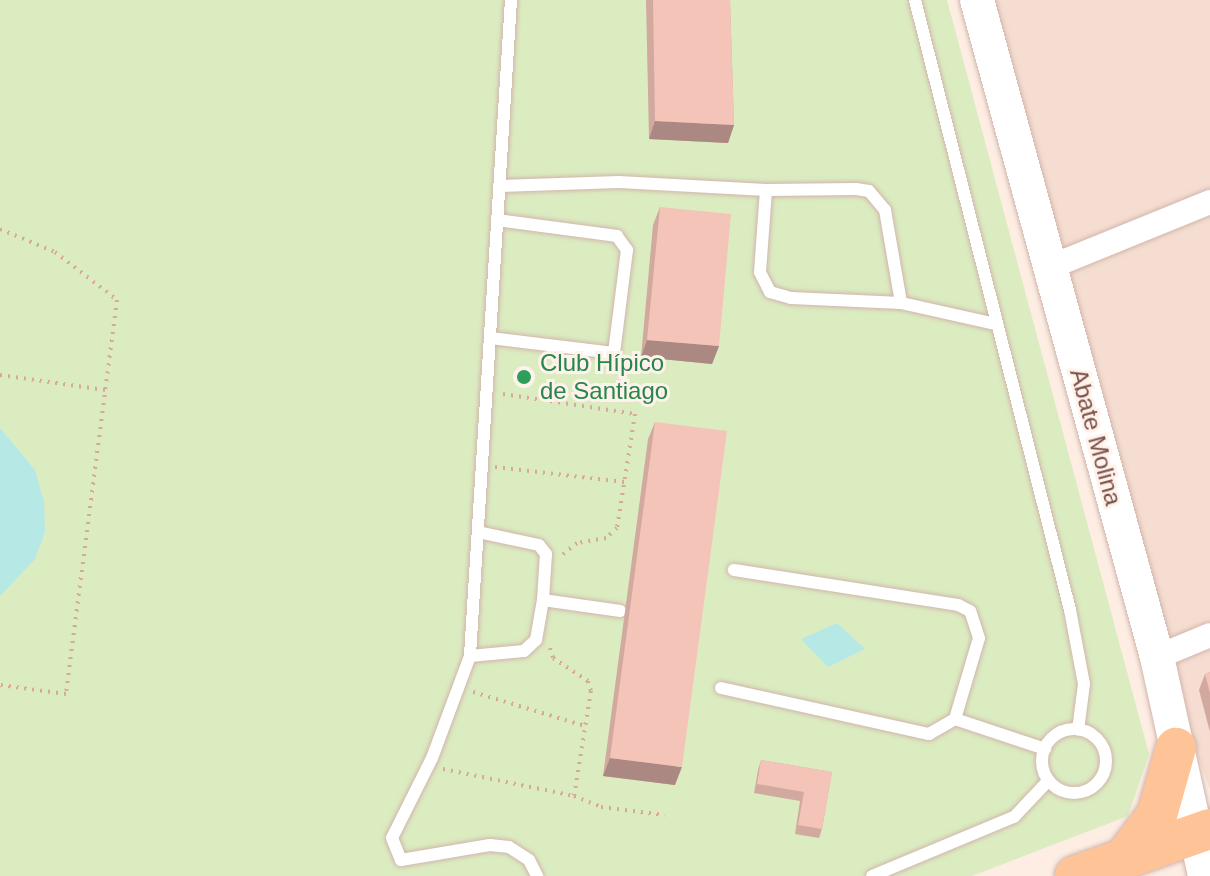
<!DOCTYPE html>
<html>
<head>
<meta charset="utf-8">
<style>
  body { margin:0 }
  #map { position:relative; width:1210px; height:876px; overflow:hidden; background:#fdede3; font-family:Helvetica,sans-serif }
  div>[style] { position:absolute }
  .residential>* { inset:0; background:#f5ddd1 }
  .green>* { inset:0; background:#dbecc1 }
  .water>* { inset:0; background:#b6e8e5 }
  .path>* { height:4px; margin-top:-2px; transform-origin:0; background:repeating-linear-gradient(90deg,#d9a79c 0 2px,transparent 0 8px) }
  .roads { filter:drop-shadow(0 0 2px #d1b5ab) drop-shadow(0 0 2px #d1b5ab) }
  .lane>* { height:12px; margin:-6px; padding:0 6px; transform-origin:6px; border-radius:6px; background:#fff }
  .lane>.ring { margin:-6px; padding:0; box-sizing:content-box; background:none; border:12px solid #fff; border-radius:50% }
  .street>* { height:24px; margin:-12px; padding:0 12px; transform-origin:12px; border-radius:12px; background:#fff }
  .secondary>* { height:34px; margin:-17px; padding:0 17px; transform-origin:17px; border-radius:17px; background:#fff }
  .primary>* { height:40px; margin:-20px; padding:0 20px; transform-origin:20px; border-radius:20px; background:#ffc398 }
  .wall>* { inset:0; background:#d2a99f }
  .shaded-wall>* { inset:0; background:#ab8982 }
  .building>* { inset:0; background:#f4c4b9 }
  .dots>* { width:22px; height:22px; translate:-50% -50%; box-sizing:border-box; border:4px solid #fff2ea; border-radius:50% }
  span { translate:-50% -50%; white-space:nowrap; text-align:center; line-height:1.15; -webkit-text-stroke:6px #fff2ea; paint-order:stroke }
  .leisure-label { font-size:24px; color:#27864d }
  .left { translate:0 -50%; text-align:left }
  .street-label { font-size:24px; color:#774e47 }
</style>
</head>
<body>
<div id="map">
  <div class="residential">
    <i style="clip-path:polygon(988px 0,1210px 0,1210px 790px,1183px 716px)"></i>
  </div>
  <div class="green">
    <i style="clip-path:polygon(0 0,947px 0,1149px 754px,1128px 816px,972px 876px,0 876px)"></i>
  </div>
  <div class="water">
    <i style="clip-path:polygon(0 428px,35px 470px,44px 502px,45px 532px,35px 559px,0 596px)"></i>
    <i style="clip-path:polygon(837px 623px,865px 649px,828px 667px,801px 639px)"></i>
  </div>
  <div class="path">
    <i style="left:0;top:229px;width:60px;rotate:22.7deg"></i>
    <i style="left:55px;top:252px;width:78px;rotate:37.7deg"></i>
    <i style="left:117px;top:300px;width:397px;rotate:97.4deg"></i>
    <i style="left:66px;top:694px;width:67px;rotate:-172.2deg"></i>
    <i style="left:0;top:375px;width:106px;rotate:8.1deg"></i>
    <i style="left:503px;top:394px;width:134px;rotate:8.6deg"></i>
    <i style="left:635px;top:414px;width:115px;rotate:99deg"></i>
    <i style="left:617px;top:528px;width:15px;rotate:138deg"></i>
    <i style="left:606px;top:538px;width:29px;rotate:170deg"></i>
    <i style="left:577px;top:543px;width:18px;rotate:142deg"></i>
    <i style="left:495px;top:467px;width:130px;rotate:6.6deg"></i>
    <i style="left:550px;top:648px;width:10px;rotate:73deg"></i>
    <i style="left:553px;top:658px;width:42px;rotate:33.3deg"></i>
    <i style="left:588px;top:681px;width:10px;rotate:73deg"></i>
    <i style="left:591px;top:691px;width:106px;rotate:99.2deg"></i>
    <i style="left:473px;top:692px;width:117px;rotate:16.9deg"></i>
    <i style="left:443px;top:769px;width:134px;rotate:11.6deg"></i>
    <i style="left:574px;top:796px;width:29px;rotate:22deg"></i>
    <i style="left:601px;top:807px;width:64px;rotate:7.2deg"></i>
  </div>
  <div class="roads">
    <div class="lane">
      <i style="left:511px;top:0;width:657px;rotate:93.58deg"></i>
      <i style="left:470px;top:656px;width:109px;rotate:110.4deg"></i>
      <i style="left:432px;top:758px;width:89px;rotate:116.6deg"></i>
      <i style="left:392px;top:838px;width:24px;rotate:68deg"></i>
      <i style="left:401px;top:860px;width:90px;rotate:-9.6deg"></i>
      <i style="left:490px;top:845px;width:19px;rotate:6deg"></i>
      <i style="left:509px;top:847px;width:24px;rotate:33deg"></i>
      <i style="left:529px;top:860px;width:18px;rotate:63deg"></i>
      <i style="left:915px;top:0;width:629px;rotate:75.74deg"></i>
      <i style="left:1070px;top:610px;width:75px;rotate:79.3deg"></i>
      <i style="left:1084px;top:684px;width:46px;rotate:97.4deg"></i>
      <i style="left:500px;top:186px;width:119px;rotate:-1.9deg"></i>
      <i style="left:619px;top:182px;width:147px;rotate:3.1deg"></i>
      <i style="left:856px;top:189px;width:13px;rotate:9deg"></i>
      <i style="left:869px;top:191px;width:25px;rotate:50deg"></i>
      <i style="left:885px;top:210px;width:94px;rotate:80.2deg"></i>
      <i style="left:901px;top:303px;width:110px;rotate:-177.4deg"></i>
      <i style="left:791px;top:298px;width:22px;rotate:-164deg"></i>
      <i style="left:770px;top:292px;width:22px;rotate:-117deg"></i>
      <i style="left:760px;top:272px;width:82px;rotate:-85.8deg"></i>
      <i style="left:766px;top:190px;width:90px;rotate:-0.6deg"></i>
      <i style="left:901px;top:303px;width:97px;rotate:12.5deg"></i>
      <i style="left:490px;top:338px;width:125px;rotate:6.9deg"></i>
      <i style="left:614px;top:353px;width:104px;rotate:-82.8deg"></i>
      <i style="left:627px;top:250px;width:17px;rotate:-126deg"></i>
      <i style="left:617px;top:236px;width:121px;rotate:-172.4deg"></i>
      <i style="left:543px;top:600px;width:78px;rotate:8.1deg"></i>
      <i style="left:470px;top:656px;width:54px;rotate:-5.3deg"></i>
      <i style="left:524px;top:651px;width:16px;rotate:-43deg"></i>
      <i style="left:536px;top:640px;width:41px;rotate:-80.1deg"></i>
      <i style="left:543px;top:600px;width:46px;rotate:-86.3deg"></i>
      <i style="left:546px;top:554px;width:11px;rotate:-128deg"></i>
      <i style="left:539px;top:545px;width:62px;rotate:-168deg"></i>
      <i style="left:721px;top:688px;width:213px;rotate:12.5deg"></i>
      <i style="left:929px;top:734px;width:30px;rotate:-30deg"></i>
      <i style="left:955px;top:719px;width:84px;rotate:-73.5deg"></i>
      <i style="left:979px;top:638px;width:28px;rotate:-108deg"></i>
      <i style="left:970px;top:611px;width:13px;rotate:-153deg"></i>
      <i style="left:958px;top:605px;width:227px;rotate:-171.1deg"></i>
      <i style="left:955px;top:719px;width:95px;rotate:18.4deg"></i>
      <i class="ring" style="left:1042px;top:729px;width:52px;height:52px"></i>
      <i style="left:872px;top:876px;width:154px;rotate:-22.6deg"></i>
      <i style="left:1014px;top:817px;width:50px;rotate:-46.6deg"></i>
    </div>
    <div class="street">
      <i style="left:1050px;top:267px;width:173px;rotate:-22.1deg"></i>
      <i style="left:1157px;top:657px;width:57px;rotate:-22.5deg"></i>
    </div>
    <div class="secondary">
      <i style="left:977px;top:0;width:681px;rotate:74.68deg"></i>
      <i style="left:1157px;top:657px;width:224px;rotate:77.6deg"></i>
    </div>
    <div class="primary">
      <i style="left:1125px;top:857px;width:53px;rotate:-52.7deg"></i>
      <i style="left:1157px;top:815px;width:70px;rotate:-74.2deg"></i>
      <i style="left:1075px;top:876px;width:143px;rotate:-19.2deg"></i>
    </div>
  </div>
  <div class="wall">
    <i style="clip-path:polygon(646px 0,730px 0,734px 125px,728px 143px,649px 139px)"></i>
    <i style="clip-path:polygon(660px 207px,719px 346px,712px 364px,641px 357px,653px 225px)"></i>
    <i style="clip-path:polygon(655px 422px,675px 785px,603px 776px,648px 439px)"></i>
    <i style="clip-path:polygon(1210px 672px,1210px 732px,1199px 690px,1205px 674px)"></i>
    <i style="clip-path:polygon(761px 760px,832px 772px,822px 829px,819px 838px,795px 834px,800px 801px,754px 793px,758px 770px)"></i>
  </div>
  <div class="shaded-wall">
    <i style="clip-path:polygon(655px 121px,734px 125px,728px 143px,649px 139px)"></i>
    <i style="clip-path:polygon(647px 340px,719px 346px,712px 364px,641px 357px)"></i>
    <i style="clip-path:polygon(610px 758px,682px 767px,675px 785px,603px 776px)"></i>
  </div>
  <div class="building">
    <i style="clip-path:polygon(653px 0,730px 0,734px 125px,655px 121px)"></i>
    <i style="clip-path:polygon(660px 207px,731px 214px,719px 346px,647px 340px)"></i>
    <i style="clip-path:polygon(655px 422px,727px 431px,682px 767px,610px 758px)"></i>
    <i style="clip-path:polygon(1210px 672px,1210px 693px,1205px 674px)"></i>
    <i style="clip-path:polygon(761px 760px,832px 772px,822px 829px,798px 825px,804px 792px,757px 784px)"></i>
  </div>
  <div class="dots">
    <i style="left:524px;top:377px;background:#2e9e5b"></i>
  </div>
  <div class="leisure-label">
    <span class="left" style="left:540px;top:377px">Club Hípico<br>de Santiago</span>
  </div>
  <div class="street-label">
    <span style="left:1096px;top:437px;rotate:75deg">Abate Molina</span>
  </div>
</div>
</body>
</html>
